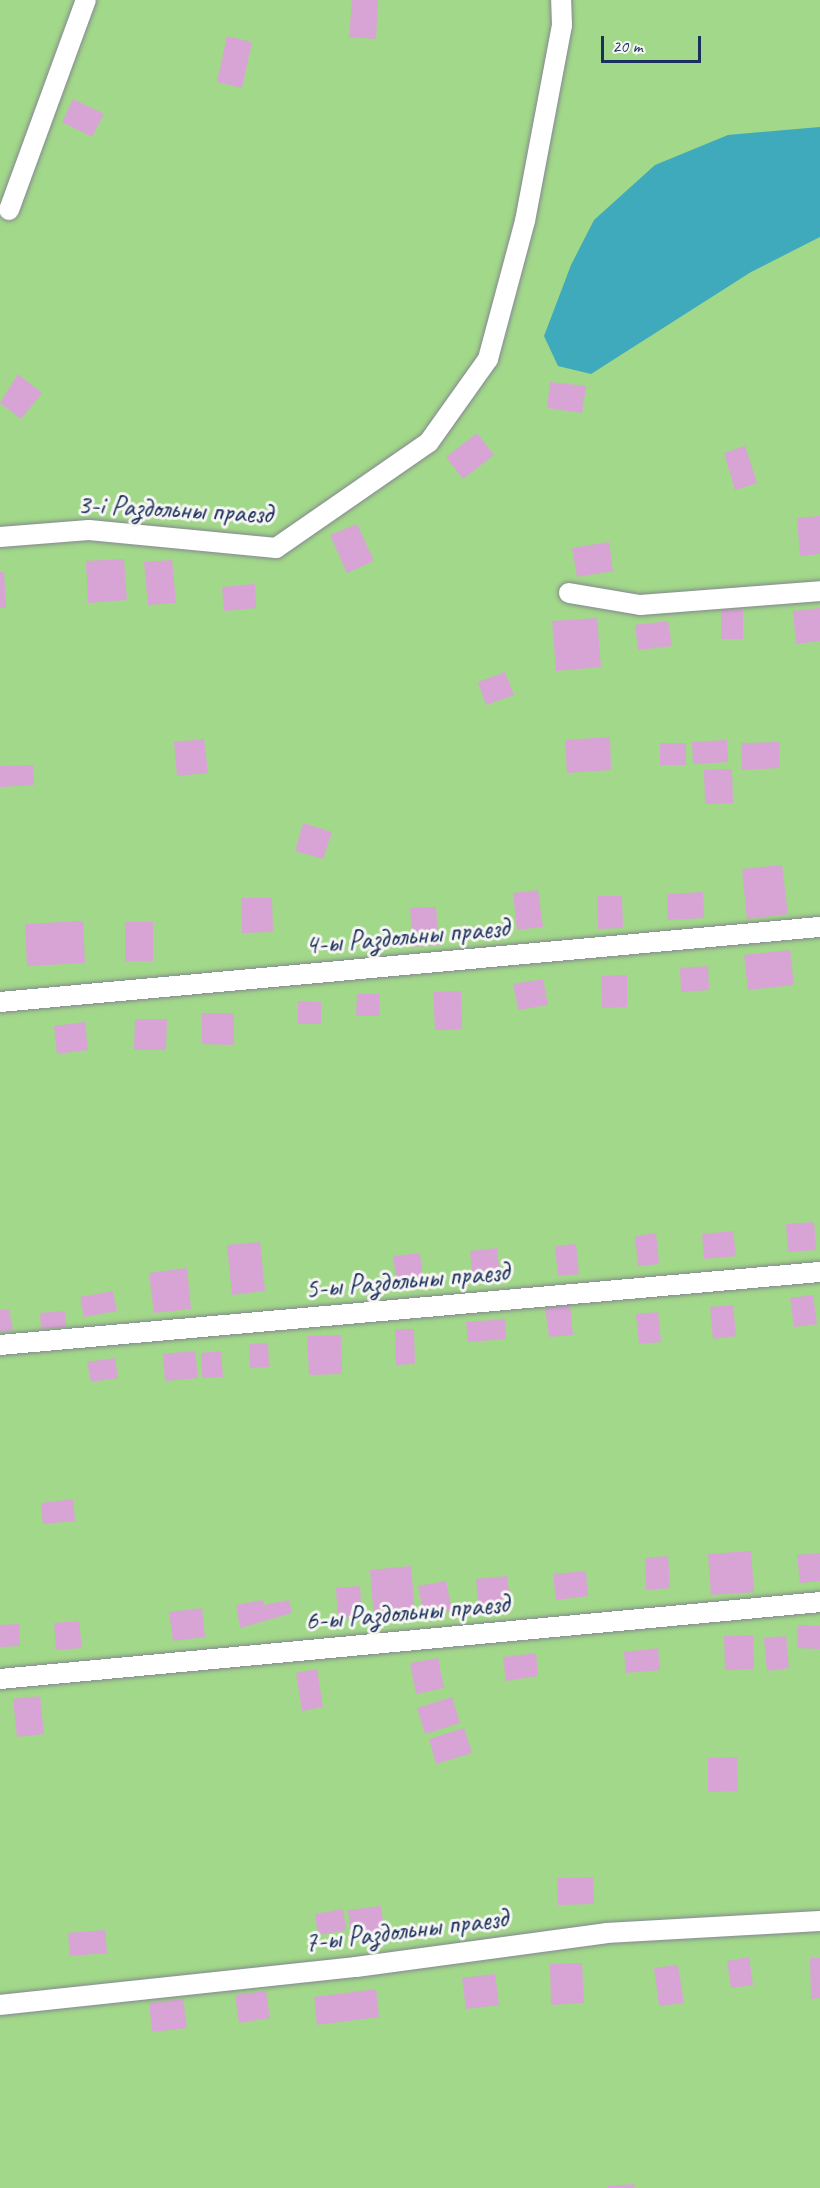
<!DOCTYPE html>
<html>
<head>
<meta charset="utf-8">
<style>
  body { margin:0 }
  #map { position:relative; width:820px; height:2188px; overflow:hidden; background:#eee0c2; font-family:Caveat,sans-serif }
  div>[style] { position:absolute }
  .green>* { inset:0; background:#a2d889 }
  .water>* { inset:0; background:#3eaabc }
  .building>* { inset:0; background:#d8a4d5 }
  .roads { filter:drop-shadow(0 0 2px #848890) drop-shadow(0 0 2px #848890) }
  .lane>* { height:20px; margin:-10px; padding:0 10px; transform-origin:10px; border-radius:10px; background:#fff }
  span { translate:-50% -50%; white-space:nowrap; text-align:center; line-height:1.15; -webkit-text-stroke:6px #f6f6f2; paint-order:stroke }
  .street-label { font-size:28px; color:#1b2f5e }
  .scale { position:absolute; left:601px; top:36px; width:100px; height:27px; box-sizing:border-box; border:3px solid #1b2f5e; border-top:0; padding-left:8px; font-size:18px; line-height:21px; white-space:nowrap; color:#1b2f5e; -webkit-text-stroke:4px #f6f6f2; paint-order:stroke }
</style>
</head>
<body>
<div id="map">
  <div class="green">
    <i style="clip-path:polygon(0 0,820px 0,820px 2188px,0 2188px)"></i>
  </div>
  <div class="water">
    <i style="clip-path:polygon(820px 127px,820px 237px,751px 272px,591px 374px,558px 366px,544px 336px,571px 265px,594px 220px,655px 165px,728px 135px)"></i>
  </div>
  <div class="building">
    <i style="clip-path:polygon(352px 0,378px 0,376px 39px,349px 37px)"></i>
    <i style="clip-path:polygon(227px 36px,252px 42px,242px 88px,217px 82px)"></i>
    <i style="clip-path:polygon(73px 99px,104px 114px,92px 137px,62px 122px)"></i>
    <i style="clip-path:polygon(18px 374px,42px 393px,21px 419px,0 403px)"></i>
    <i style="clip-path:polygon(550px 382px,586px 386px,582px 413px,547px 408px)"></i>
    <i style="clip-path:polygon(477px 433px,494px 455px,463px 479px,446px 457px)"></i>
    <i style="clip-path:polygon(745px 446px,757px 483px,735px 490px,724px 453px)"></i>
    <i style="clip-path:polygon(820px 516px,820px 554px,800px 556px,797px 518px)"></i>
    <i style="clip-path:polygon(357px 524px,374px 561px,347px 573px,330px 535px)"></i>
    <i style="clip-path:polygon(609px 542px,613px 571px,577px 577px,572px 548px)"></i>
    <i style="clip-path:polygon(124px 559px,127px 600px,88px 603px,86px 561px)"></i>
    <i style="clip-path:polygon(172px 560px,176px 603px,148px 605px,144px 562px)"></i>
    <i style="clip-path:polygon(0 572px,4px 572px,6px 608px,0 608px)"></i>
    <i style="clip-path:polygon(255px 584px,256px 608px,224px 611px,222px 587px)"></i>
    <i style="clip-path:polygon(820px 608px,820px 641px,796px 644px,793px 611px)"></i>
    <i style="clip-path:polygon(721px 610px,743px 610px,743px 639px,721px 639px)"></i>
    <i style="clip-path:polygon(597px 618px,601px 667px,556px 671px,552px 621px)"></i>
    <i style="clip-path:polygon(668px 621px,672px 646px,638px 650px,635px 625px)"></i>
    <i style="clip-path:polygon(505px 672px,514px 695px,486px 705px,478px 682px)"></i>
    <i style="clip-path:polygon(610px 737px,611px 770px,567px 773px,565px 740px)"></i>
    <i style="clip-path:polygon(204px 739px,208px 773px,177px 776px,174px 742px)"></i>
    <i style="clip-path:polygon(727px 740px,728px 762px,693px 764px,692px 742px)"></i>
    <i style="clip-path:polygon(779px 742px,780px 768px,742px 770px,741px 743px)"></i>
    <i style="clip-path:polygon(660px 743px,686px 743px,686px 765px,660px 765px)"></i>
    <i style="clip-path:polygon(33px 765px,34px 785px,0 787px,0 766px)"></i>
    <i style="clip-path:polygon(732px 769px,733px 803px,705px 804px,704px 770px)"></i>
    <i style="clip-path:polygon(303px 823px,332px 832px,323px 859px,295px 851px)"></i>
    <i style="clip-path:polygon(782px 865px,788px 914px,747px 919px,742px 869px)"></i>
    <i style="clip-path:polygon(538px 890px,543px 927px,517px 930px,513px 893px)"></i>
    <i style="clip-path:polygon(703px 892px,704px 918px,668px 920px,667px 894px)"></i>
    <i style="clip-path:polygon(597px 896px,622px 896px,623px 928px,598px 929px)"></i>
    <i style="clip-path:polygon(241px 898px,272px 898px,273px 932px,242px 933px)"></i>
    <i style="clip-path:polygon(436px 907px,439px 945px,413px 947px,410px 908px)"></i>
    <i style="clip-path:polygon(83px 921px,85px 963px,27px 966px,25px 924px)"></i>
    <i style="clip-path:polygon(125px 922px,153px 922px,153px 961px,125px 961px)"></i>
    <i style="clip-path:polygon(790px 950px,794px 985px,748px 990px,744px 955px)"></i>
    <i style="clip-path:polygon(708px 966px,709px 990px,681px 992px,680px 968px)"></i>
    <i style="clip-path:polygon(627px 975px,627px 1007px,602px 1008px,601px 976px)"></i>
    <i style="clip-path:polygon(543px 979px,548px 1005px,518px 1010px,513px 984px)"></i>
    <i style="clip-path:polygon(461px 991px,462px 1029px,435px 1030px,433px 992px)"></i>
    <i style="clip-path:polygon(357px 994px,380px 994px,379px 1016px,356px 1016px)"></i>
    <i style="clip-path:polygon(298px 1001px,321px 1002px,321px 1024px,298px 1024px)"></i>
    <i style="clip-path:polygon(202px 1013px,234px 1013px,234px 1045px,202px 1044px)"></i>
    <i style="clip-path:polygon(135px 1019px,167px 1019px,166px 1050px,134px 1050px)"></i>
    <i style="clip-path:polygon(85px 1022px,88px 1050px,57px 1054px,54px 1026px)"></i>
    <i style="clip-path:polygon(814px 1222px,816px 1250px,788px 1252px,786px 1224px)"></i>
    <i style="clip-path:polygon(733px 1231px,736px 1256px,704px 1259px,702px 1234px)"></i>
    <i style="clip-path:polygon(656px 1233px,659px 1264px,638px 1266px,635px 1236px)"></i>
    <i style="clip-path:polygon(260px 1242px,265px 1291px,232px 1295px,227px 1245px)"></i>
    <i style="clip-path:polygon(576px 1244px,579px 1274px,558px 1276px,555px 1246px)"></i>
    <i style="clip-path:polygon(497px 1248px,500px 1276px,473px 1279px,470px 1251px)"></i>
    <i style="clip-path:polygon(420px 1253px,423px 1281px,397px 1285px,393px 1256px)"></i>
    <i style="clip-path:polygon(187px 1268px,191px 1309px,154px 1313px,149px 1273px)"></i>
    <i style="clip-path:polygon(113px 1291px,117px 1311px,84px 1317px,80px 1297px)"></i>
    <i style="clip-path:polygon(813px 1295px,817px 1324px,794px 1327px,790px 1298px)"></i>
    <i style="clip-path:polygon(570px 1305px,573px 1335px,549px 1337px,545px 1308px)"></i>
    <i style="clip-path:polygon(733px 1305px,736px 1336px,713px 1339px,710px 1307px)"></i>
    <i style="clip-path:polygon(9px 1309px,13px 1330px,0 1332px,0 1310px)"></i>
    <i style="clip-path:polygon(65px 1311px,66px 1327px,41px 1329px,40px 1313px)"></i>
    <i style="clip-path:polygon(658px 1312px,661px 1342px,639px 1344px,636px 1314px)"></i>
    <i style="clip-path:polygon(505px 1319px,506px 1339px,468px 1342px,466px 1322px)"></i>
    <i style="clip-path:polygon(395px 1329px,414px 1329px,415px 1364px,396px 1365px)"></i>
    <i style="clip-path:polygon(341px 1335px,342px 1374px,309px 1375px,307px 1336px)"></i>
    <i style="clip-path:polygon(268px 1343px,269px 1367px,250px 1368px,249px 1344px)"></i>
    <i style="clip-path:polygon(195px 1351px,198px 1378px,165px 1381px,163px 1354px)"></i>
    <i style="clip-path:polygon(221px 1351px,223px 1377px,202px 1378px,201px 1353px)"></i>
    <i style="clip-path:polygon(115px 1358px,118px 1378px,91px 1382px,87px 1362px)"></i>
    <i style="clip-path:polygon(73px 1499px,75px 1521px,43px 1524px,41px 1503px)"></i>
    <i style="clip-path:polygon(751px 1551px,754px 1592px,711px 1595px,708px 1554px)"></i>
    <i style="clip-path:polygon(820px 1553px,820px 1581px,800px 1583px,797px 1555px)"></i>
    <i style="clip-path:polygon(668px 1556px,670px 1588px,646px 1590px,645px 1558px)"></i>
    <i style="clip-path:polygon(411px 1566px,415px 1614px,374px 1617px,370px 1570px)"></i>
    <i style="clip-path:polygon(586px 1571px,588px 1596px,556px 1600px,553px 1574px)"></i>
    <i style="clip-path:polygon(507px 1576px,511px 1608px,479px 1612px,476px 1579px)"></i>
    <i style="clip-path:polygon(446px 1581px,452px 1611px,424px 1616px,418px 1586px)"></i>
    <i style="clip-path:polygon(360px 1586px,362px 1617px,338px 1619px,336px 1588px)"></i>
    <i style="clip-path:polygon(263px 1600px,264px 1605px,289px 1600px,292px 1613px,240px 1628px,236px 1605px)"></i>
    <i style="clip-path:polygon(202px 1608px,205px 1637px,173px 1641px,169px 1612px)"></i>
    <i style="clip-path:polygon(79px 1621px,82px 1648px,56px 1650px,54px 1623px)"></i>
    <i style="clip-path:polygon(19px 1624px,20px 1646px,0 1647px,0 1625px)"></i>
    <i style="clip-path:polygon(798px 1625px,820px 1626px,820px 1649px,797px 1648px)"></i>
    <i style="clip-path:polygon(753px 1635px,754px 1669px,725px 1670px,724px 1636px)"></i>
    <i style="clip-path:polygon(786px 1636px,789px 1668px,767px 1671px,764px 1638px)"></i>
    <i style="clip-path:polygon(658px 1648px,660px 1670px,626px 1673px,624px 1652px)"></i>
    <i style="clip-path:polygon(536px 1653px,538px 1676px,506px 1681px,503px 1657px)"></i>
    <i style="clip-path:polygon(438px 1658px,444px 1688px,416px 1694px,410px 1663px)"></i>
    <i style="clip-path:polygon(317px 1669px,323px 1707px,302px 1711px,296px 1673px)"></i>
    <i style="clip-path:polygon(40px 1696px,44px 1734px,17px 1737px,13px 1699px)"></i>
    <i style="clip-path:polygon(452px 1697px,460px 1723px,425px 1734px,417px 1708px)"></i>
    <i style="clip-path:polygon(464px 1728px,472px 1753px,436px 1764px,429px 1739px)"></i>
    <i style="clip-path:polygon(737px 1757px,738px 1791px,708px 1792px,708px 1758px)"></i>
    <i style="clip-path:polygon(593px 1877px,594px 1904px,558px 1905px,557px 1878px)"></i>
    <i style="clip-path:polygon(381px 1906px,385px 1937px,352px 1941px,348px 1910px)"></i>
    <i style="clip-path:polygon(343px 1909px,346px 1930px,318px 1935px,315px 1914px)"></i>
    <i style="clip-path:polygon(105px 1930px,107px 1953px,70px 1956px,68px 1933px)"></i>
    <i style="clip-path:polygon(749px 1957px,753px 1985px,731px 1988px,727px 1961px)"></i>
    <i style="clip-path:polygon(810px 1958px,820px 1958px,820px 1998px,811px 1999px)"></i>
    <i style="clip-path:polygon(582px 1963px,584px 2003px,551px 2005px,550px 1964px)"></i>
    <i style="clip-path:polygon(678px 1965px,684px 2003px,659px 2006px,654px 1968px)"></i>
    <i style="clip-path:polygon(495px 1974px,499px 2005px,466px 2009px,462px 1978px)"></i>
    <i style="clip-path:polygon(376px 1989px,379px 2017px,317px 2025px,314px 1997px)"></i>
    <i style="clip-path:polygon(266px 1991px,270px 2018px,239px 2023px,235px 1995px)"></i>
    <i style="clip-path:polygon(183px 1999px,187px 2028px,152px 2032px,149px 2003px)"></i>
    <i style="clip-path:polygon(634px 2184px,635px 2188px,608px 2188px,608px 2186px)"></i>
  </div>
  <div class="roads">
    <div class="lane">
      <i style="left:9px;top:210px;width:224px;rotate:-69.9deg"></i>
      <i style="left:0;top:537px;width:89px;rotate:-4.5deg"></i>
      <i style="left:89px;top:530px;width:188px;rotate:5.5deg"></i>
      <i style="left:276px;top:548px;width:186px;rotate:-34.7deg"></i>
      <i style="left:429px;top:442px;width:102px;rotate:-54.6deg"></i>
      <i style="left:488px;top:359px;width:143px;rotate:-75deg"></i>
      <i style="left:525px;top:221px;width:199px;rotate:-79.3deg"></i>
      <i style="left:562px;top:25px;width:25px;rotate:-92deg"></i>
      <i style="left:569px;top:593px;width:72px;rotate:9.6deg"></i>
      <i style="left:640px;top:605px;width:181px;rotate:-4.4deg"></i>
      <i style="left:0;top:1002px;width:823px;rotate:-5.23deg"></i>
      <i style="left:0;top:1345px;width:823px;rotate:-5.09deg"></i>
      <i style="left:0;top:1679px;width:824px;rotate:-5.36deg"></i>
      <i style="left:0;top:2005px;width:358px;rotate:-6.1deg"></i>
      <i style="left:356px;top:1967px;width:252px;rotate:-7.7deg"></i>
      <i style="left:606px;top:1933px;width:214px;rotate:-3.2deg"></i>
    </div>
  </div>
  <div class="street-label">
    <span style="left:175px;top:509px;rotate:3deg">3-і Раздольны праезд</span>
    <span style="left:407px;top:936px;rotate:-5deg">4-ы Раздольны праезд</span>
    <span style="left:407px;top:1280px;rotate:-5deg">5-ы Раздольны праезд</span>
    <span style="left:407px;top:1612px;rotate:-5deg">6-ы Раздольны праезд</span>
    <span style="left:406px;top:1930px;rotate:-7deg">7-ы Раздольны праезд</span>
  </div>
  <div class="scale">20 m</div>
</div>
</body>
</html>
